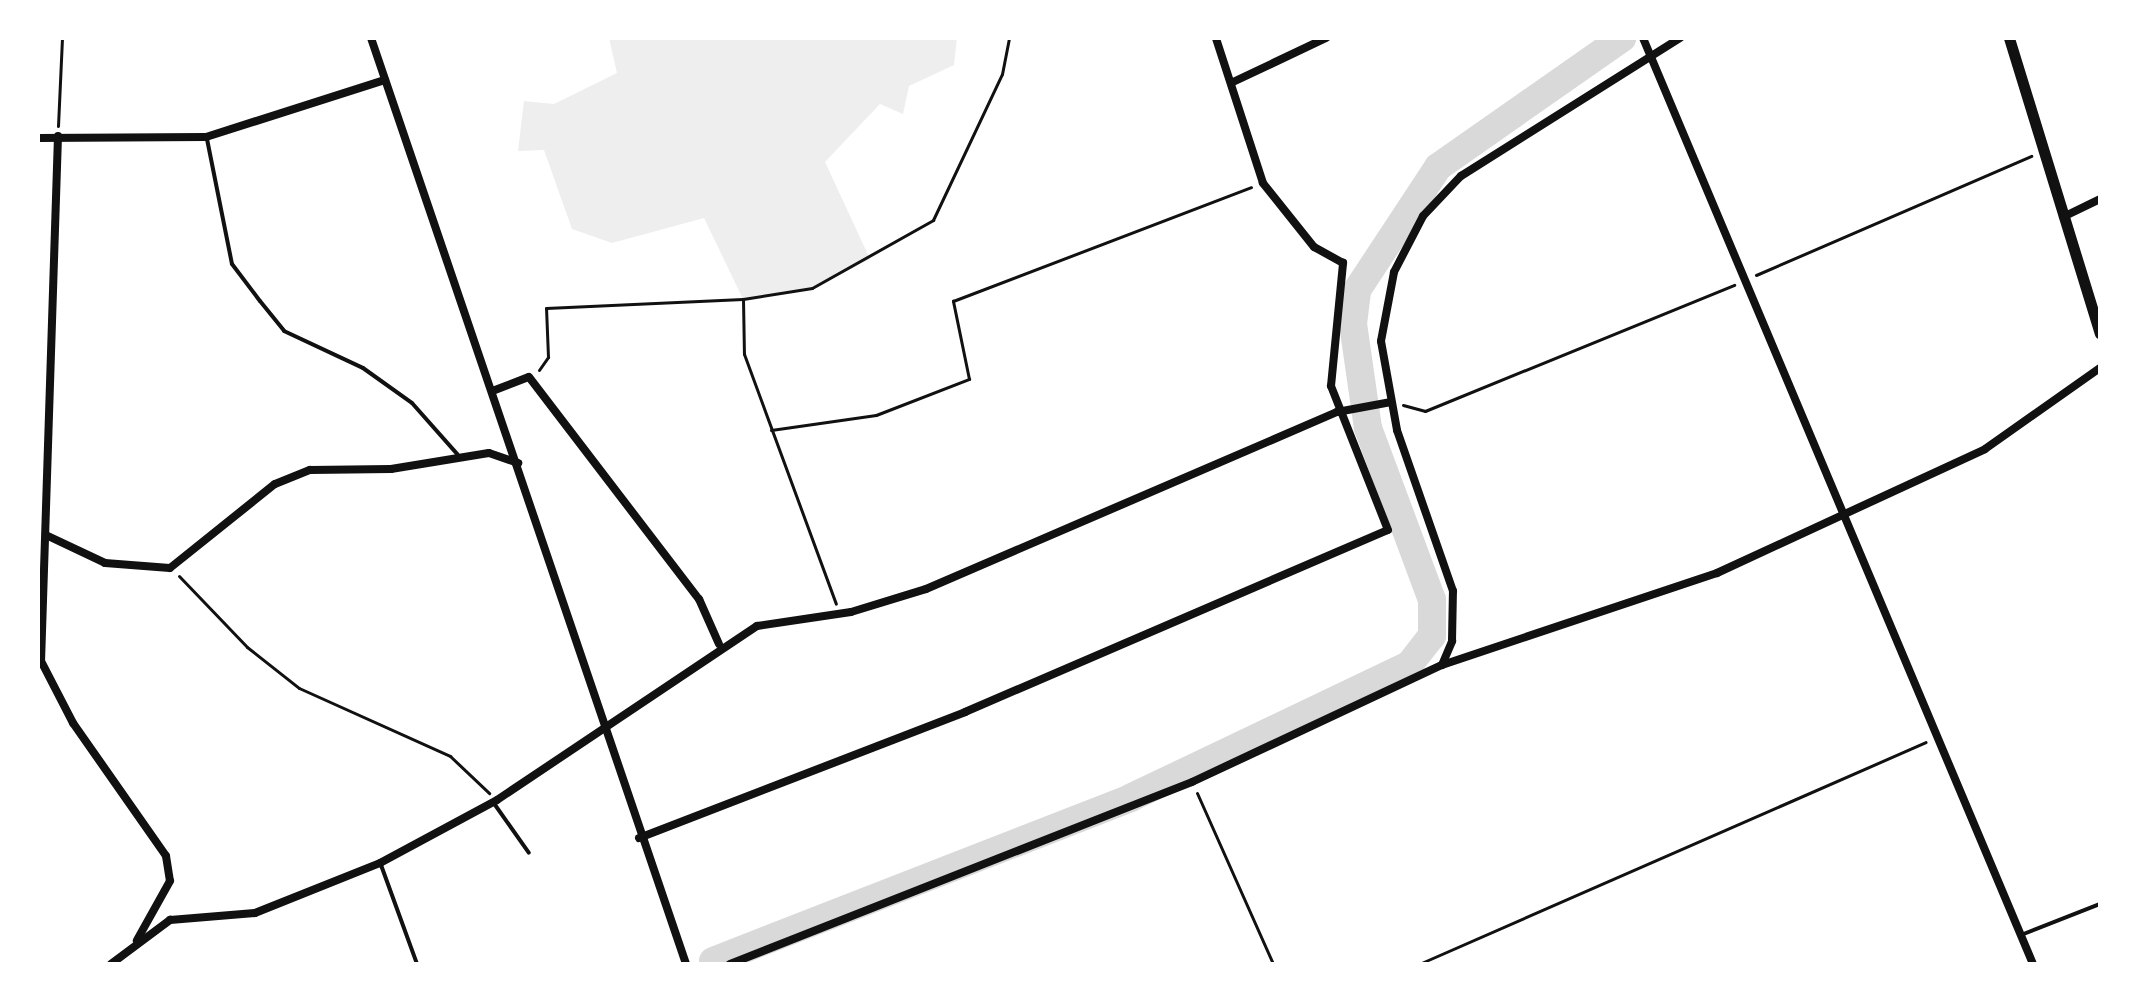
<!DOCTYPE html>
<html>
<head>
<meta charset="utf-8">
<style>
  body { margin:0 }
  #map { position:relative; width:2138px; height:1002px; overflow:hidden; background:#fff; font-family:"Fira Sans Condensed",sans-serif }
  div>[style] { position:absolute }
  .green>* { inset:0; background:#eee }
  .river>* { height:28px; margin:-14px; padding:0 14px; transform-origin:14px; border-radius:14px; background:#d9d9d9 }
  .path>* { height:3px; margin:-1.5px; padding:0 1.5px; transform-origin:1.5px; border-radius:1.5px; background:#111 }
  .service>* { height:4px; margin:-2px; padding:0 2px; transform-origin:2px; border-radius:2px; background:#111 }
  .minor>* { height:8px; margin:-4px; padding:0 4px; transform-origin:4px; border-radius:4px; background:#111 }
  .secondary>* { height:11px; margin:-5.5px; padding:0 5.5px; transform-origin:5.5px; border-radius:5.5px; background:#111 }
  span { translate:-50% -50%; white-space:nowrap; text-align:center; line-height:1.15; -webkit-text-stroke:6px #fff; paint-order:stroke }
  .frame { position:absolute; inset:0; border:40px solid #fff; pointer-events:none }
</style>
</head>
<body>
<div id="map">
  <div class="green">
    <i style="clip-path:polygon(609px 38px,957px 38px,954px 65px,909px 86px,903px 114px,880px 104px,825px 162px,870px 259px,812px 288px,743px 299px,704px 218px,612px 243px,572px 229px,544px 150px,518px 151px,524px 101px,554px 104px,617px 73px)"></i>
  </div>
  <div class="river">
    <i style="left:713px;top:961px;width:448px;rotate:-21.3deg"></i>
    <i style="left:1130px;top:798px;width:309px;rotate:-25.5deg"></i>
    <i style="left:1409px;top:665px;width:37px;rotate:-52deg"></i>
    <i style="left:1432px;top:636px;width:36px;rotate:-90deg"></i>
    <i style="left:1432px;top:600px;width:184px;rotate:-110.4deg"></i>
    <i style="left:1368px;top:428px;width:105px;rotate:-98.2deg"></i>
    <i style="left:1353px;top:324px;width:34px;rotate:-83deg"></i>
    <i style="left:1357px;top:290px;width:147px;rotate:-56.6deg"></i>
    <i style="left:1438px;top:167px;width:225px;rotate:-35deg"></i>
  </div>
  <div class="path">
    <i style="left:58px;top:126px;width:88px;rotate:-87.4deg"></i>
    <i style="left:1756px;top:275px;width:300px;rotate:-23.4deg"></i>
    <i style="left:743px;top:299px;width:70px;rotate:-9.1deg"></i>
    <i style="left:812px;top:288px;width:139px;rotate:-29.3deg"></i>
    <i style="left:933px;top:220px;width:161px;rotate:-64.7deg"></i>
    <i style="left:1002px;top:74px;width:37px;rotate:-79deg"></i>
    <i style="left:539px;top:370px;width:16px;rotate:-55deg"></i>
    <i style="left:548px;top:357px;width:49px;rotate:-92.3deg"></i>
    <i style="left:546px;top:308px;width:197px;rotate:-2.6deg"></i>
    <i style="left:743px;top:299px;width:55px;rotate:89deg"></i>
    <i style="left:744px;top:354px;width:266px;rotate:69.8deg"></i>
    <i style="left:1403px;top:405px;width:23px;rotate:15deg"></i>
    <i style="left:1425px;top:411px;width:334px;rotate:-22.2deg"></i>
    <i style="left:771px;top:430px;width:106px;rotate:-8.1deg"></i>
    <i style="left:876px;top:415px;width:100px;rotate:-21.2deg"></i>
    <i style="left:969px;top:379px;width:80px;rotate:-101.6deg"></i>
    <i style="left:953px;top:301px;width:319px;rotate:-20.9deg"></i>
    <i style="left:179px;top:576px;width:98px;rotate:46.2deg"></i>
    <i style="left:247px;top:647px;width:66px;rotate:38.3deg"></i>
    <i style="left:299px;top:688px;width:166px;rotate:24.2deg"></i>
    <i style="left:450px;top:756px;width:54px;rotate:43.5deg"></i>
    <i style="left:1197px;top:793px;width:187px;rotate:66deg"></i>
    <i style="left:1419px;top:964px;width:553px;rotate:-23.65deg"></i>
  </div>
  <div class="service">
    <i style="left:207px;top:139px;width:127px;rotate:78.7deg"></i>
    <i style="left:232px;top:264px;width:46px;rotate:52.9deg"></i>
    <i style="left:260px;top:301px;width:38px;rotate:51deg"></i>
    <i style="left:284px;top:331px;width:87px;rotate:25.1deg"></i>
    <i style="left:363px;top:368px;width:60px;rotate:35.5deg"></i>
    <i style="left:412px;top:403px;width:69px;rotate:48.5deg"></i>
    <i style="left:493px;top:802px;width:62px;rotate:54.8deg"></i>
    <i style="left:381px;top:865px;width:105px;rotate:70deg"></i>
    <i style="left:2021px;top:935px;width:85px;rotate:-21.4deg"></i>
  </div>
  <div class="minor">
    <i style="left:371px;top:38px;width:978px;rotate:71.21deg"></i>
    <i style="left:1643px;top:38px;width:1005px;rotate:67.16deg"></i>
    <i style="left:1233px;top:82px;width:103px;rotate:-25.3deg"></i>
    <i style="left:58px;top:136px;width:525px;rotate:91.85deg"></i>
    <i style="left:41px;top:661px;width:70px;rotate:62.7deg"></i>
    <i style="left:73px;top:723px;width:162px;rotate:55deg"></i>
    <i style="left:166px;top:856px;width:25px;rotate:81deg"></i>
    <i style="left:170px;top:881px;width:68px;rotate:119.2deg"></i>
    <i style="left:38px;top:138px;width:168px;rotate:-0.3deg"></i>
    <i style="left:206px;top:137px;width:188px;rotate:-17.7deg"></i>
    <i style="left:2063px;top:217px;width:41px;rotate:-25.9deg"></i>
    <i style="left:495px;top:390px;width:36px;rotate:-21deg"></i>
    <i style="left:529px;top:377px;width:280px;rotate:52.6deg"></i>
    <i style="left:699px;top:599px;width:49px;rotate:66deg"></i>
    <i style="left:48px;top:536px;width:63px;rotate:25.3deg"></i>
    <i style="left:105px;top:563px;width:65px;rotate:4.4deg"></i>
    <i style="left:170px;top:568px;width:134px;rotate:-38.7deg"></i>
    <i style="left:275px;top:484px;width:38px;rotate:-22deg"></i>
    <i style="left:310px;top:470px;width:81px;rotate:-0.7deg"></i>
    <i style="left:391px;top:469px;width:99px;rotate:-9.3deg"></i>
    <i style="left:489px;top:453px;width:31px;rotate:19deg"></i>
    <i style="left:1442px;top:665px;width:26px;rotate:-67deg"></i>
    <i style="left:1452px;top:641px;width:50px;rotate:-88.9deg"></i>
    <i style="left:1453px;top:591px;width:170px;rotate:-109.2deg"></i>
    <i style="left:1397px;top:430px;width:90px;rotate:-100.2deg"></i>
    <i style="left:1381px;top:341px;width:70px;rotate:-79.3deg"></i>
    <i style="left:1394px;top:272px;width:63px;rotate:-62.6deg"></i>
    <i style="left:1423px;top:216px;width:55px;rotate:-46.5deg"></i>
    <i style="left:1461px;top:176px;width:259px;rotate:-32.2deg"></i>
    <i style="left:639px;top:838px;width:350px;rotate:-21.1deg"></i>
    <i style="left:965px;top:712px;width:460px;rotate:-23.3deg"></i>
    <i style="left:1388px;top:530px;width:155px;rotate:-111.6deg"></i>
    <i style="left:1331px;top:386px;width:124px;rotate:-84.4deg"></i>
    <i style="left:1343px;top:263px;width:33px;rotate:-151deg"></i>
    <i style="left:1314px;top:247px;width:82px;rotate:-128.6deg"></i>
    <i style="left:1263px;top:183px;width:152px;rotate:-108deg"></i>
    <i style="left:111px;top:964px;width:74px;rotate:-36.7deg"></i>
    <i style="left:170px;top:920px;width:85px;rotate:-4.7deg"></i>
    <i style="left:255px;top:913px;width:135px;rotate:-21.8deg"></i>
    <i style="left:380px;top:863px;width:133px;rotate:-28.3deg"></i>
    <i style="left:497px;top:800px;width:313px;rotate:-33.8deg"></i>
    <i style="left:757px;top:626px;width:95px;rotate:-8.5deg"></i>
    <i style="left:851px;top:612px;width:78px;rotate:-17deg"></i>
    <i style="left:926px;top:589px;width:447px;rotate:-23.3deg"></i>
    <i style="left:1337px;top:412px;width:55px;rotate:-10.5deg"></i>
    <i style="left:730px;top:964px;width:497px;rotate:-21.5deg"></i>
    <i style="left:1192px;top:782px;width:276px;rotate:-25.1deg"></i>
    <i style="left:1442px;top:665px;width:290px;rotate:-18.5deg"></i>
    <i style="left:1717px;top:573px;width:295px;rotate:-24.8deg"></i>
    <i style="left:1985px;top:449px;width:141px;rotate:-35.2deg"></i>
  </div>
  <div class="secondary">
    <i style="left:2009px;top:38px;width:309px;rotate:72.9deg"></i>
  </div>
  <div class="frame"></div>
</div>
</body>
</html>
